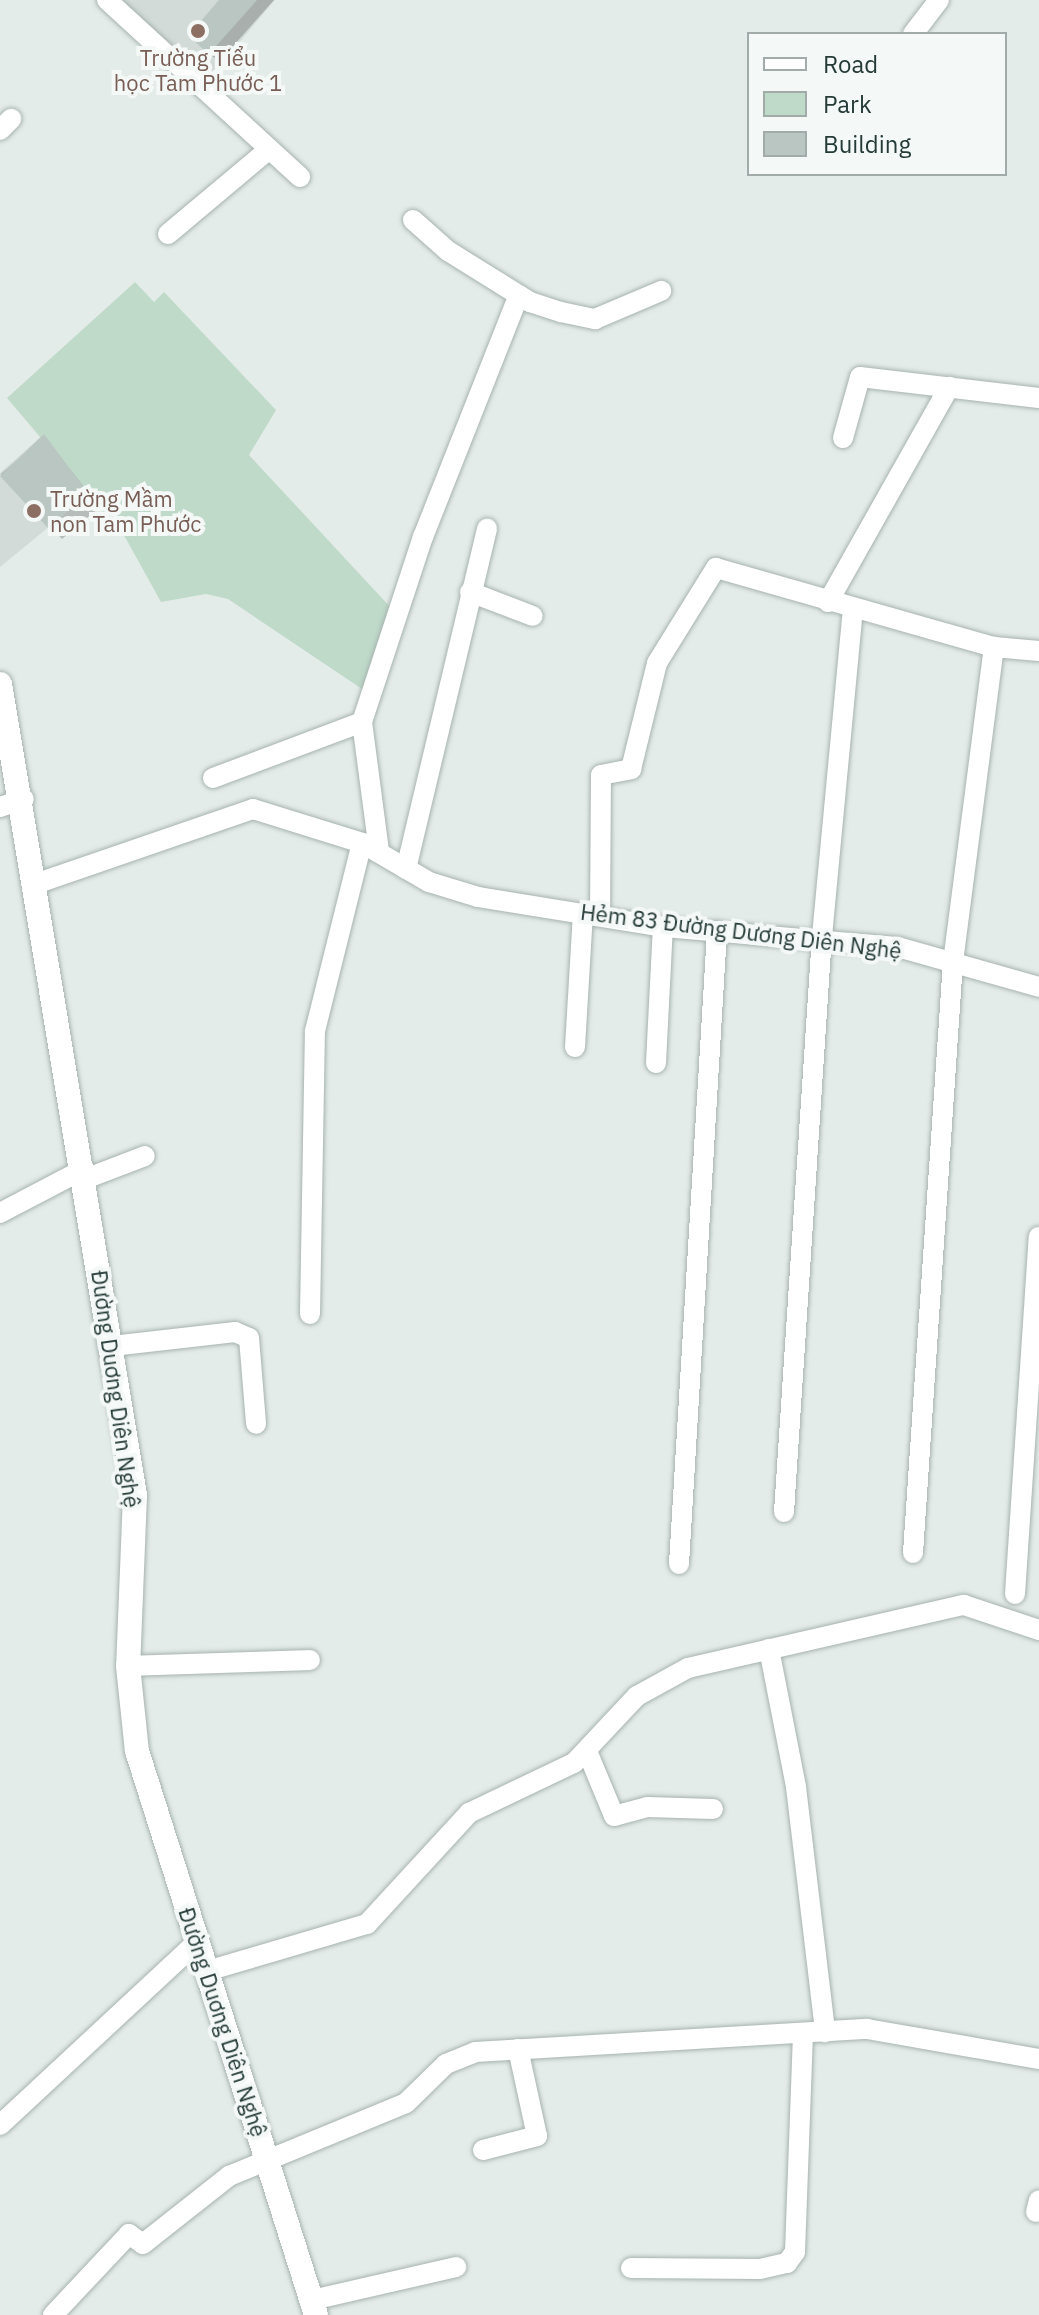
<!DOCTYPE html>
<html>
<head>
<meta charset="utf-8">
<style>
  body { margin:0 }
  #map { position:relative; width:1039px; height:2315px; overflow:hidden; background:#e4ece9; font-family:"IBM Plex Sans",sans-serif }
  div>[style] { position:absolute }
  .built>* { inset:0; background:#d2dbd8 }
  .green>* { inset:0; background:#bfdac9 }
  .shadow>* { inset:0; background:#0003 }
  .building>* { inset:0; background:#b9c6c2 }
  .roads { filter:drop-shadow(0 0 2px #a7b3b0) drop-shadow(0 0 2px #a7b3b0) }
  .street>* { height:20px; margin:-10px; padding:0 10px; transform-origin:10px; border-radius:10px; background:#fff }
  .secondary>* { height:24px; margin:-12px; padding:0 12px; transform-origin:12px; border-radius:12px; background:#fff }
  .dots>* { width:22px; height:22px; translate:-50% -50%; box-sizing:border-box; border:4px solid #f4f8f7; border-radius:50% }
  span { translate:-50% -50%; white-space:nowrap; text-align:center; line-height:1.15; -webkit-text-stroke:8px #f4f8f7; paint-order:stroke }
  .education-label { font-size:22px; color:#785e54 }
  .left { translate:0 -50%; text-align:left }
  .street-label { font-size:22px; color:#253b37 }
  .legend { position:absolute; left:747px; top:32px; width:260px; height:144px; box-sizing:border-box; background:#f4f8f7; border:2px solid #a1acaa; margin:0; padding:10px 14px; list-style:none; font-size:24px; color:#253b37 }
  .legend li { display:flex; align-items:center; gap:16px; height:40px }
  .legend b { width:40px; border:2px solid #a1acaa }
</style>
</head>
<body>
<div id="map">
  <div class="built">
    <i style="clip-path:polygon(115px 0,275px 0,204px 84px)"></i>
    <i style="clip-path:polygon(44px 434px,89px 494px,0 567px,0 473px)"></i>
  </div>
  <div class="green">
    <i style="clip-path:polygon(135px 282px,154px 302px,164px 292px,276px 410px,249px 455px,393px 610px,365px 691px,228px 599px,206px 594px,161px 602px,125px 537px,7px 398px)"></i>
  </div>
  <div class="shadow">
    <i style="clip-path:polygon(222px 0,274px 0,219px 62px,200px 45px)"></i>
    <i style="clip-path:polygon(44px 437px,100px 507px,62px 539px,1px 474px)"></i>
  </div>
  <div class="building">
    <i style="clip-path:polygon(219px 0,257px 0,209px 54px,188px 36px)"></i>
    <i style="clip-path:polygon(44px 434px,89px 494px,48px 528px,0 476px)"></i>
  </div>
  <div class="roads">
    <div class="street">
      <i style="left:107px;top:0;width:262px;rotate:42.5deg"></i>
      <i style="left:913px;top:34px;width:43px;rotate:-52.6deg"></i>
      <i style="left:0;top:130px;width:16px;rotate:-45deg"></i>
      <i style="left:413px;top:220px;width:47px;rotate:41.5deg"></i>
      <i style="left:448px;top:251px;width:97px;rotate:31.9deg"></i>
      <i style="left:530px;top:302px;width:33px;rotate:18deg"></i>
      <i style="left:561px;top:312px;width:35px;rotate:12deg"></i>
      <i style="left:595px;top:319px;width:72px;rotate:-23deg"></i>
      <i style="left:168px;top:234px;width:131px;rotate:-40deg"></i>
      <i style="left:843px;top:438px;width:63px;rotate:-74.4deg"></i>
      <i style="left:860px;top:377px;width:180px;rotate:6.7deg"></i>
      <i style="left:470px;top:592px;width:67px;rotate:20.9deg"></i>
      <i style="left:828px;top:602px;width:247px;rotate:-60.6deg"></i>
      <i style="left:213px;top:778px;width:159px;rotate:-20.6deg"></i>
      <i style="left:0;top:807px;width:25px;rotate:-18deg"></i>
      <i style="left:379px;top:851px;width:130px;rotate:-97.5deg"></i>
      <i style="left:362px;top:722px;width:195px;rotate:-71.8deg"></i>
      <i style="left:423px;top:537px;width:260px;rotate:-68.4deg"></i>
      <i style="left:406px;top:869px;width:350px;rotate:-76.6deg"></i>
      <i style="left:38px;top:883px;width:227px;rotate:-19deg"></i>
      <i style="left:253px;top:809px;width:114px;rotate:17.3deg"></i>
      <i style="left:362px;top:843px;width:78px;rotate:30.2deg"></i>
      <i style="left:429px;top:882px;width:51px;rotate:17deg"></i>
      <i style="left:478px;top:897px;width:187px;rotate:9.2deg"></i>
      <i style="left:663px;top:927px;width:236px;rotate:4.9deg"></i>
      <i style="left:898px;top:947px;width:147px;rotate:15.8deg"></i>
      <i style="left:600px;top:916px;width:141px;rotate:-89.6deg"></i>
      <i style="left:601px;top:775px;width:31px;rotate:-11deg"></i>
      <i style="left:631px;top:769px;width:109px;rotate:-76.2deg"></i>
      <i style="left:657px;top:663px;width:112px;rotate:-58.2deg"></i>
      <i style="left:716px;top:568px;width:289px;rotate:15.9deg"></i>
      <i style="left:994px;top:647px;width:45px;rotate:5.1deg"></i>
      <i style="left:575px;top:1047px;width:133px;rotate:-86.6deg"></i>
      <i style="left:656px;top:1063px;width:136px;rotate:-87.1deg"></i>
      <i style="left:85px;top:1179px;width:64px;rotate:-21deg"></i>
      <i style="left:0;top:1213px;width:95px;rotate:-27.6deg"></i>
      <i style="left:310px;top:1314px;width:283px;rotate:-89deg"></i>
      <i style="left:315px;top:1031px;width:194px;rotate:-76deg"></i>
      <i style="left:112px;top:1346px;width:124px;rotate:-6.5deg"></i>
      <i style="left:235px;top:1332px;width:15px;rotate:23deg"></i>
      <i style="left:249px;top:1338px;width:86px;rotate:85.3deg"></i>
      <i style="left:784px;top:1512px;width:577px;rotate:-86.23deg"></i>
      <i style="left:822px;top:936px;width:326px;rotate:-84.6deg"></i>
      <i style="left:913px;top:1553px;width:592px;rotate:-86.13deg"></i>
      <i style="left:953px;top:962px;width:318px;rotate:-82.6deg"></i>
      <i style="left:679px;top:1564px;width:634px;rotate:-86.56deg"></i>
      <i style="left:1015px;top:1594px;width:358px;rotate:-86.2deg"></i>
      <i style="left:769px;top:1649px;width:141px;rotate:78.9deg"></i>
      <i style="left:796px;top:1787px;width:247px;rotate:83.2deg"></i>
      <i style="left:128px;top:1666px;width:182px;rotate:-1.9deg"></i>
      <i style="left:587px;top:1751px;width:70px;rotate:67.4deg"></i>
      <i style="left:614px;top:1816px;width:34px;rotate:-15deg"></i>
      <i style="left:647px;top:1807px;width:66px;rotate:1.7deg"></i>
      <i style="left:207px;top:1971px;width:167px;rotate:-16.4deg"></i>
      <i style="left:367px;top:1924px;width:151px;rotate:-47.4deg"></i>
      <i style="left:469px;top:1813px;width:116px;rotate:-25.5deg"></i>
      <i style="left:574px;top:1763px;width:92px;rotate:-46.8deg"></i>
      <i style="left:637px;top:1696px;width:58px;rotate:-28.8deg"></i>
      <i style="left:688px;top:1668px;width:283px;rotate:-12.9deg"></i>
      <i style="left:964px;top:1605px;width:79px;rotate:18.4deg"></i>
      <i style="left:0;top:2125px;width:269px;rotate:-42.9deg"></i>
      <i style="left:483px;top:2150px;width:56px;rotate:-14.5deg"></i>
      <i style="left:537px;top:2136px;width:89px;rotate:-102.3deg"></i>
      <i style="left:1036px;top:2212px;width:12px;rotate:-76deg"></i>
      <i style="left:631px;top:2268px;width:129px;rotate:0.4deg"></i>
      <i style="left:760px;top:2269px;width:28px;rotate:-13deg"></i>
      <i style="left:787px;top:2263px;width:14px;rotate:-54deg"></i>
      <i style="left:795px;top:2252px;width:219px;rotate:-87.9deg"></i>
      <i style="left:312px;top:2300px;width:148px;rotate:-12.9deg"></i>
      <i style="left:53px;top:2315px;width:111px;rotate:-46.8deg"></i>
      <i style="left:129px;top:2234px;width:17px;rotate:36deg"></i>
      <i style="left:143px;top:2244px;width:110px;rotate:-38.3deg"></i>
      <i style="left:229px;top:2176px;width:191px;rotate:-22.4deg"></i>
      <i style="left:406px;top:2103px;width:56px;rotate:-44.3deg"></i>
      <i style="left:446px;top:2064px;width:31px;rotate:-22deg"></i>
      <i style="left:475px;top:2052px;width:393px;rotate:-3.4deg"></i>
      <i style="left:867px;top:2029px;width:175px;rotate:9.9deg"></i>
    </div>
    <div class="secondary">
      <i style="left:0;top:684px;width:822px;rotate:80.55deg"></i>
      <i style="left:135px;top:1495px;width:171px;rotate:92.3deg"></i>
      <i style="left:128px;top:1666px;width:85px;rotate:84deg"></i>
      <i style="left:137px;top:1751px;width:592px;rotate:72.39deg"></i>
    </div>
  </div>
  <div class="dots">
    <i style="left:198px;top:31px;background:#8d6e63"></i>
    <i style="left:34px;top:511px;background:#8d6e63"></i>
  </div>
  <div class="education-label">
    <span style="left:198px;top:70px">Trường Tiểu<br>học Tam Phước 1</span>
    <span class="left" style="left:50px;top:511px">Trường Mầm<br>non Tam Phước</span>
  </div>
  <div class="street-label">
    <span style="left:741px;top:931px;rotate:7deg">Hẻm 83 Đường Dương Diên Nghệ</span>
    <span style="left:116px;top:1389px;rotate:82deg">Đường Duơng Diên Nghệ</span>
    <span style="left:223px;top:2022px;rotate:72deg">Đường Duơng Diên Nghệ</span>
  </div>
  <ul class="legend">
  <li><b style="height:10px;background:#fff"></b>Road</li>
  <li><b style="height:22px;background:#bfdac9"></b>Park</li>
  <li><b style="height:22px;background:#b9c6c2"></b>Building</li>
  </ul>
</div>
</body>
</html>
